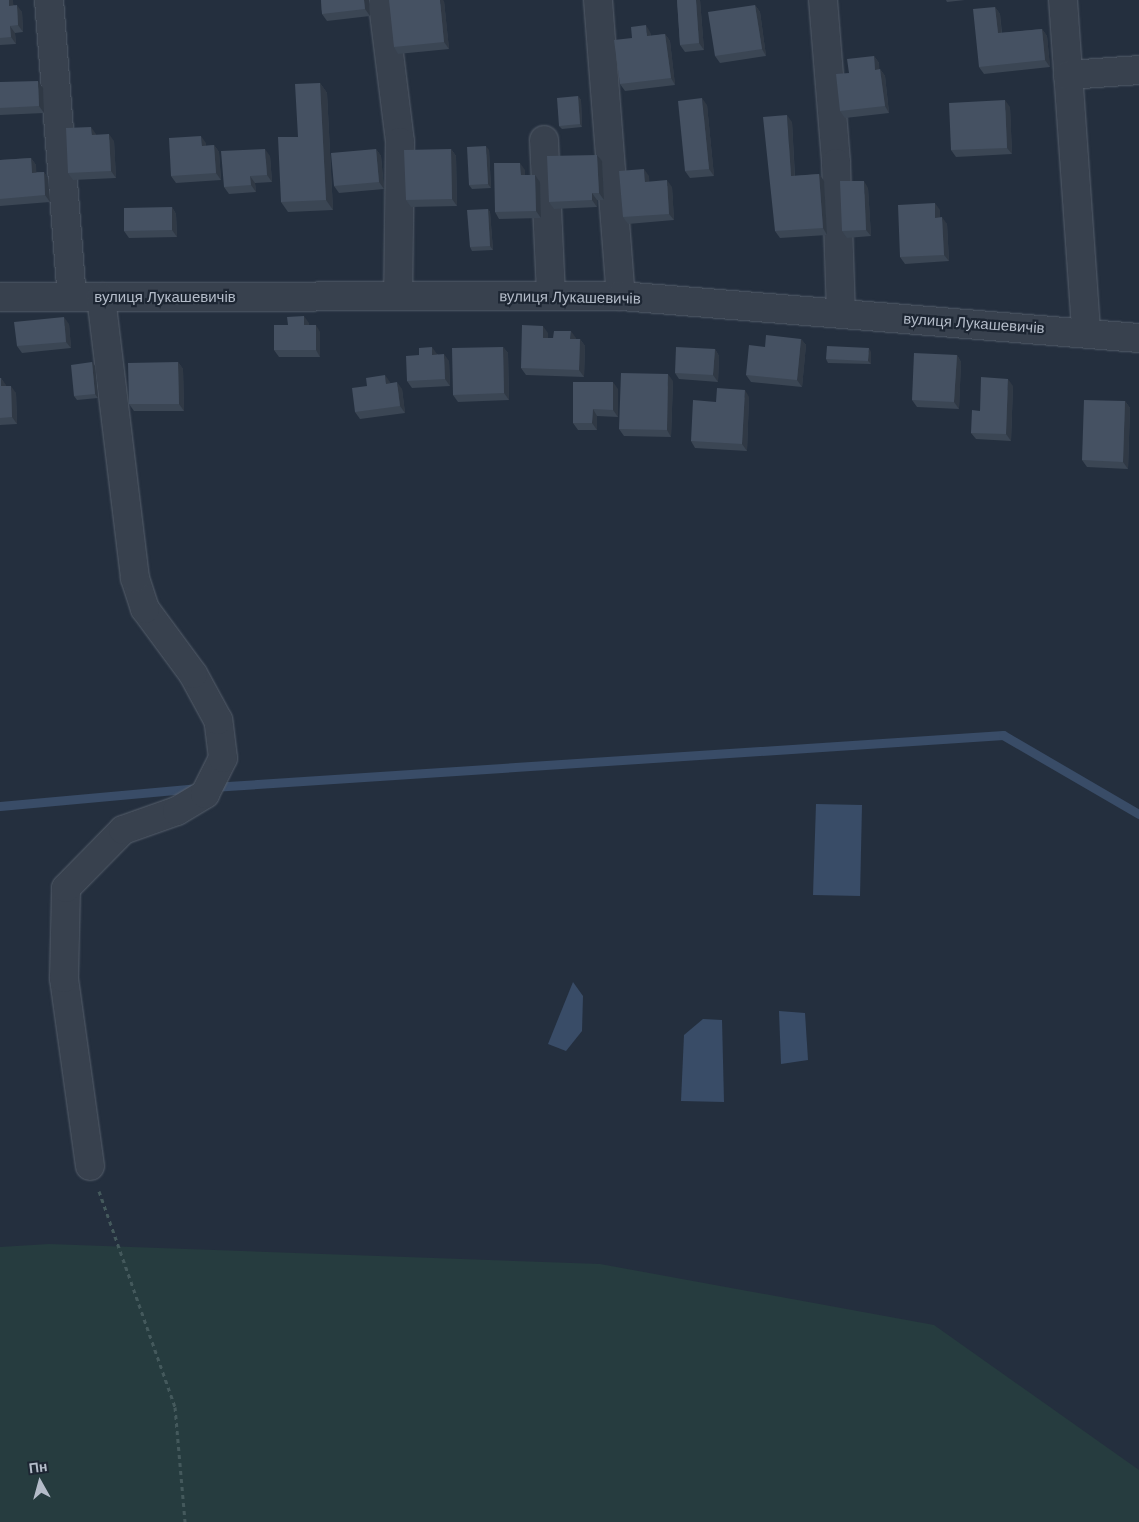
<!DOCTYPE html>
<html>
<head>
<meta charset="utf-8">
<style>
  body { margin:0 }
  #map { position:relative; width:1139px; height:1522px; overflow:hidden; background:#242f3e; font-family:Arial,sans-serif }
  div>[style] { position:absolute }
  .green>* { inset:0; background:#263c3f }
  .water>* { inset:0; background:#394c67 }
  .stream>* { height:9px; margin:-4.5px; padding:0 4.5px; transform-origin:4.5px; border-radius:4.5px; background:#394c67 }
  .path>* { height:3px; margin-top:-1.5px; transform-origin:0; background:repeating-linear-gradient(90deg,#44595c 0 4px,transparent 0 8px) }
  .roads { filter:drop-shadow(0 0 1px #565f6c) drop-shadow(0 0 1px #565f6c) }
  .minor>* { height:28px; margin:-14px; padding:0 14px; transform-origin:14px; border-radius:14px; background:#38414e }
  .wall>* { inset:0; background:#3b4654 }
  .shaded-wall>* { inset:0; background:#303945 }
  .building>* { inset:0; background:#455162 }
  span { translate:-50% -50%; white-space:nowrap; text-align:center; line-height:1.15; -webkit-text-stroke:4.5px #1d2633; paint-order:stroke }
  .street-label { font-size:15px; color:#b4bcc9 }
  .north { position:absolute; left:15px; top:1457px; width:50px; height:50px; -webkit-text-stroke:4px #1d2633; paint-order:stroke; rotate:353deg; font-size:14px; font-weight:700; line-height:20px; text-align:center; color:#b4bcc9 }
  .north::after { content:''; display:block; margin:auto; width:18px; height:22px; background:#b4bcc9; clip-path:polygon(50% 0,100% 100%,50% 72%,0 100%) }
</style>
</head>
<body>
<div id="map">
  <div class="green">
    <i style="clip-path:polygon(49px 1244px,600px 1264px,934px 1325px,1139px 1470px,1139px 1522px,0 1522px,0 1247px)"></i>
  </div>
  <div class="water">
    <i style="clip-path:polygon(816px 804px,862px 805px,860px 896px,813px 895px)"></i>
    <i style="clip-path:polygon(573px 982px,583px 996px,582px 1031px,566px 1051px,548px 1044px)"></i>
    <i style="clip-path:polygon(779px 1011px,805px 1013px,808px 1060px,781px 1064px)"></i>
    <i style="clip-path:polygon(703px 1019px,722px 1020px,724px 1102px,681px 1101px,684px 1035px)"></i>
  </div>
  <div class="stream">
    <i style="left:212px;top:787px;width:793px;rotate:-3.76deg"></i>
    <i style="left:1003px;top:735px;width:157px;rotate:30.2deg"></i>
    <i style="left:0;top:806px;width:200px;rotate:-5.2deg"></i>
  </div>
  <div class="path">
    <i style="left:99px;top:1191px;width:229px;rotate:70.6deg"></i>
    <i style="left:175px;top:1407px;width:115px;rotate:85deg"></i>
  </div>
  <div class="roads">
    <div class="minor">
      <i style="left:49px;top:0;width:298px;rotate:85.6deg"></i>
      <i style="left:598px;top:0;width:297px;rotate:85.6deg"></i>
      <i style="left:823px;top:0;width:164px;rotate:85.4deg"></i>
      <i style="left:836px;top:163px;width:150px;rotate:88.1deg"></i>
      <i style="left:1063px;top:0;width:333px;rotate:86deg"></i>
      <i style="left:383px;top:5px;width:138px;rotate:82.9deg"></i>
      <i style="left:400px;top:142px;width:154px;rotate:90.7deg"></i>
      <i style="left:1068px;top:75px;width:71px;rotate:-4deg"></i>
      <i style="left:544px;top:140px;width:156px;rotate:87.4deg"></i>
      <i style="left:0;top:297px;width:621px;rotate:-0.09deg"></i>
      <i style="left:621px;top:296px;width:520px;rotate:4.64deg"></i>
      <i style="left:90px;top:1166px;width:190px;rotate:-97.9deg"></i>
      <i style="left:64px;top:978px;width:90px;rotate:-88.7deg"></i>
      <i style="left:66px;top:888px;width:81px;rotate:-45.5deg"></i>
      <i style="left:123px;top:830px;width:57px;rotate:-19.4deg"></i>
      <i style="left:177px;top:811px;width:33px;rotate:-31deg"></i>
      <i style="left:205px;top:794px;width:40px;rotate:-63.4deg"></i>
      <i style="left:223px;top:758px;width:38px;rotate:-97deg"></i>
      <i style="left:218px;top:720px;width:52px;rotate:-118.5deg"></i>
      <i style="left:193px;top:674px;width:81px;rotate:-126.4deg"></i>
      <i style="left:145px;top:609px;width:33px;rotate:-108deg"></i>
      <i style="left:135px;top:578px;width:283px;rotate:-96.9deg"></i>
    </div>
  </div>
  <div class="wall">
    <i style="clip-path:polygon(0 0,14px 5px,22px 12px,23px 32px,15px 33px,16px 44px,0 45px)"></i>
    <i style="clip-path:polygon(321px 0,369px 0,370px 16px,327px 21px,322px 14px)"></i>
    <i style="clip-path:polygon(677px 0,700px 0,704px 50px,685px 52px,680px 45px)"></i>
    <i style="clip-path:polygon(946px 0,965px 0,947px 2px)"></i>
    <i style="clip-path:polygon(444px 1px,449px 49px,398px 54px,394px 47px)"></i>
    <i style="clip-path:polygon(755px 5px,760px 12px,766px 56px,720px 63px,715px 56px)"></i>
    <i style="clip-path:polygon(995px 7px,1000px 14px,1002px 33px,1042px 29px,1047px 36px,1050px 67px,984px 74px,979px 67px)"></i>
    <i style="clip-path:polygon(650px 32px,651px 36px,665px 34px,670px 41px,675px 85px,625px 91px,620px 84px,632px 38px)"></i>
    <i style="clip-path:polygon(874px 56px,879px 63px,879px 69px,880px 69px,885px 76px,889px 113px,845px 118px,840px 111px,849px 73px)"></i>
    <i style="clip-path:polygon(0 82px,43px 88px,44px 113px,0 115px)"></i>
    <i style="clip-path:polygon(320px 83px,327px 93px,333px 210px,288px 212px,281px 202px,298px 137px)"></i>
    <i style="clip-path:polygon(578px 96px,581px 100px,582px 127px,562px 129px,559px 126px)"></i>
    <i style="clip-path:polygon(707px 105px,714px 176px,690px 178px,685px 171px)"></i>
    <i style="clip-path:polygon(1010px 107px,1012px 154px,956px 157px,951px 150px)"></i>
    <i style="clip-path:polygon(792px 122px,795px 176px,819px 174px,824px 181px,827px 235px,780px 238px,775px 231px)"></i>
    <i style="clip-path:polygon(96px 134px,96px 135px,114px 141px,116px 178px,73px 180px,68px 173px)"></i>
    <i style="clip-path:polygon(206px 143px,206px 146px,214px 145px,219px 152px,221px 180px,176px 183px,171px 176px)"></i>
    <i style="clip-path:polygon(376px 149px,381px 156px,384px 189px,339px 193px,334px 186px)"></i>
    <i style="clip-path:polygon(451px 149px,456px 156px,457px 206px,411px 207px,406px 200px)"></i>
    <i style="clip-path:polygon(489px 150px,491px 188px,472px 189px,469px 185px)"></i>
    <i style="clip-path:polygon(597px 155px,602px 161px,604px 200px,597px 200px,597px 207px,554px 209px,549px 202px)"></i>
    <i style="clip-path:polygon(270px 156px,272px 182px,255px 183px,256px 192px,229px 194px,224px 187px)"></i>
    <i style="clip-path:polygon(31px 158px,36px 165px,36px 172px,44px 172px,48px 179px,50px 202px,0 206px,0 160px)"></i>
    <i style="clip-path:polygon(525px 170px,525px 175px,535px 175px,540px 182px,541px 218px,499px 219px,495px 212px)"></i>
    <i style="clip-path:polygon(649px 176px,649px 182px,672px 187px,674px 220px,628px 224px,623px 217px)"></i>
    <i style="clip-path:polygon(868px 188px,871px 236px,847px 238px,842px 231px)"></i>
    <i style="clip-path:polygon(172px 207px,176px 214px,177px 237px,129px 238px,124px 231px)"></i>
    <i style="clip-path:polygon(488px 209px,490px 212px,493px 250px,472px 251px,470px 247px)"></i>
    <i style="clip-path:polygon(940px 210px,940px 218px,947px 224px,949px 261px,905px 264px,900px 257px)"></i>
    <i style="clip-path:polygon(309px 323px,309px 325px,320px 332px,320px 357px,279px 357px,274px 350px,288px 325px)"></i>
    <i style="clip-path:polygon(69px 324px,71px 348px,22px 353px,17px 346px)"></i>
    <i style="clip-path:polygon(548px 333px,548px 338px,576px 338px,576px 339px,580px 339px,585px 346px,584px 377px,526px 375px,521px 368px)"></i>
    <i style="clip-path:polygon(801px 339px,806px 345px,802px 387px,751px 382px,746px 375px,765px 347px)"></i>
    <i style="clip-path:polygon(503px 347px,508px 353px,509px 400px,458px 402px,453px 395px)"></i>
    <i style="clip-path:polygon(715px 349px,719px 356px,718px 382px,679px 379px,675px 373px)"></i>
    <i style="clip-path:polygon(871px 352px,871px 364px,828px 363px,826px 359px)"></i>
    <i style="clip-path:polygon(437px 354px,449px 361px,450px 386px,412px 388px,407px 381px)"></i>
    <i style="clip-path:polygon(957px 355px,961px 362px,959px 409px,917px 407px,912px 400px)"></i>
    <i style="clip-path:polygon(92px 362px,95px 366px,98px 398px,77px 400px,74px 396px)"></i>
    <i style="clip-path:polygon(178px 362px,183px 369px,184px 411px,134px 411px,129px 404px)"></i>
    <i style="clip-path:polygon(0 378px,1px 378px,6px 386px,16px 393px,17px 424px,0 425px)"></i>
    <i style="clip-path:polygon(673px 381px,671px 437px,624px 436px,619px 429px)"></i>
    <i style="clip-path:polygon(390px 382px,390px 383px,402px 389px,405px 413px,360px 419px,355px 412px,367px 386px)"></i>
    <i style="clip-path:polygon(1013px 386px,1011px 441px,976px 439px,971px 433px,980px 411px)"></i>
    <i style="clip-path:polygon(618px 389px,618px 417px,597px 416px,597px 430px,578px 430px,573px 423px)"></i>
    <i style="clip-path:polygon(749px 397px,747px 451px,695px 448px,691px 441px,716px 402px)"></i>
    <i style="clip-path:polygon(1125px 401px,1130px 408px,1128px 469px,1087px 467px,1082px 460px)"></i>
  </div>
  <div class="shaded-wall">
    <i style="clip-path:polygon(9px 0,13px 0,14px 13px,9px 6px)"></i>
    <i style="clip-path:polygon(364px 0,369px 0,370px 16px,365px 9px)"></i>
    <i style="clip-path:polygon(440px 0,443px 0,444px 1px,449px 49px,444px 42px)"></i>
    <i style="clip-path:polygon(696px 0,700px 0,704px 50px,699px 43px)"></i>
    <i style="clip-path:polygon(17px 5px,22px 12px,23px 32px,18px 25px)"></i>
    <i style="clip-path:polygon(755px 5px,760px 12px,766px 56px,762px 49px)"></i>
    <i style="clip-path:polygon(995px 7px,1000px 14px,1002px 40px,998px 33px)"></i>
    <i style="clip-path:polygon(646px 25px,650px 32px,652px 43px,647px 36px)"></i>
    <i style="clip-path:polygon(10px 26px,15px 33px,16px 44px,11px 37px)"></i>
    <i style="clip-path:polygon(1042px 29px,1047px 36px,1050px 67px,1045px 60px)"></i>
    <i style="clip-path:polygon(665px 34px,670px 41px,675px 85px,671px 78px)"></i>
    <i style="clip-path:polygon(874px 56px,879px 63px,880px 77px,875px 70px)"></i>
    <i style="clip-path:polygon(880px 69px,885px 76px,889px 113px,885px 106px)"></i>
    <i style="clip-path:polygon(38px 81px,43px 88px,44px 113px,39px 106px)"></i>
    <i style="clip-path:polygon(320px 83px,327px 93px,333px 210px,326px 200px)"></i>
    <i style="clip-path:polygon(578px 96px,581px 100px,582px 127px,580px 124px)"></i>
    <i style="clip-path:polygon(702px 98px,707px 105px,714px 176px,709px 169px)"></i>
    <i style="clip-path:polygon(1005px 100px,1010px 107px,1012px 154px,1007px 148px)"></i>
    <i style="clip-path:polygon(787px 115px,792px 122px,795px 183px,791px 176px)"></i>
    <i style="clip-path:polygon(91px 127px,96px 134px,97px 142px,92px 135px)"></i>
    <i style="clip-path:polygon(109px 134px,114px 141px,116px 178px,111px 171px)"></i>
    <i style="clip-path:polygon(201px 136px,206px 143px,206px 153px,202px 146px)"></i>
    <i style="clip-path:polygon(214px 145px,219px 152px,221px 180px,216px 173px)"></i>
    <i style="clip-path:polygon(486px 146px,489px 150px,491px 188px,488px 184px)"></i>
    <i style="clip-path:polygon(265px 149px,270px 156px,272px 182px,267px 175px)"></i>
    <i style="clip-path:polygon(376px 149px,381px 156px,384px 189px,379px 182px)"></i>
    <i style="clip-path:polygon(451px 149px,456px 156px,457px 206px,452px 199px)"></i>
    <i style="clip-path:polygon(597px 155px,602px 161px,604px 200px,599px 193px)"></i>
    <i style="clip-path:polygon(31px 158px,36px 165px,37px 180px,32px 173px)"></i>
    <i style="clip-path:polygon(520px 163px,525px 170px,525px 182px,521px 175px)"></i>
    <i style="clip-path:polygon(644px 169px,649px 176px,650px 189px,645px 182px)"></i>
    <i style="clip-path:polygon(44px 172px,48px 179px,50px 202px,45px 195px)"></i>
    <i style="clip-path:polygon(819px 174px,824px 181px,827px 235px,823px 228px)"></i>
    <i style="clip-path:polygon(535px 175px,540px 182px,541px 218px,536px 211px)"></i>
    <i style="clip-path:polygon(250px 176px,255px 183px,256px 192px,251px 185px)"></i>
    <i style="clip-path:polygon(667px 180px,672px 187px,674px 220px,669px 214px)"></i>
    <i style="clip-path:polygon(864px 181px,868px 188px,871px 236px,866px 230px)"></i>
    <i style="clip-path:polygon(592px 193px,597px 200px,597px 207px,592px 200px)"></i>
    <i style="clip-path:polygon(935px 203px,940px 210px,940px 225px,935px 218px)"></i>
    <i style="clip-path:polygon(172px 207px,176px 214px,177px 237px,172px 230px)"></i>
    <i style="clip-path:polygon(488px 209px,490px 212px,493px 250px,490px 246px)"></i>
    <i style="clip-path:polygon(942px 217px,947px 224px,949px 261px,944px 255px)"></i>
    <i style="clip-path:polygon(304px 316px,309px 323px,309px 332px,304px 325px)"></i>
    <i style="clip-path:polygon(64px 317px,69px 324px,71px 348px,66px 342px)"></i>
    <i style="clip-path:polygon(316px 325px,320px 332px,320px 357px,316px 350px)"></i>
    <i style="clip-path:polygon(543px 326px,548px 333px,548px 345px,543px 338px)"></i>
    <i style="clip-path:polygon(571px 331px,576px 338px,575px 346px,570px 339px)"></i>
    <i style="clip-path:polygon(580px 339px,585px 346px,584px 377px,579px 370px)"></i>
    <i style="clip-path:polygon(801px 339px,806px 345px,802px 387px,797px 380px)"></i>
    <i style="clip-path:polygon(432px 347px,437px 354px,437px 362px,432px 355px)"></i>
    <i style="clip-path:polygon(503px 347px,508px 353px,509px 400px,504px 393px)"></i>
    <i style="clip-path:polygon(869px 348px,871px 352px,871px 364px,868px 361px)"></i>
    <i style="clip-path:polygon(715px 349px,719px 356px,718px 382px,713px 375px)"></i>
    <i style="clip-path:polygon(444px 354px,449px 361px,450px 386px,445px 379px)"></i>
    <i style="clip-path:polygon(957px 355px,961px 362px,959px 409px,954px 402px)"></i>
    <i style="clip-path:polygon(92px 362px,95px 366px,98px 398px,95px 394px)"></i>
    <i style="clip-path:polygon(178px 362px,183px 369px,184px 411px,179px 404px)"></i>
    <i style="clip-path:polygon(668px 374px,673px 381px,671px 437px,667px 430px)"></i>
    <i style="clip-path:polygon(385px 375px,390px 382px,391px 391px,386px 384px)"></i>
    <i style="clip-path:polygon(1px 378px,6px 385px,6px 393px,1px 386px)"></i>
    <i style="clip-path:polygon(1008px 379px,1013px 386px,1011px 441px,1006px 434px)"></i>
    <i style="clip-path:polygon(397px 382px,402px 389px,405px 413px,400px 406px)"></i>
    <i style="clip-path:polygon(613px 382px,618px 389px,618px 417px,613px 410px)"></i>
    <i style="clip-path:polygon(11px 386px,16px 393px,17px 424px,12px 417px)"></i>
    <i style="clip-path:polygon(745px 390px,749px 397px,747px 451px,742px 444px)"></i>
    <i style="clip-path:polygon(1125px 401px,1130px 408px,1128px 469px,1123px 462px)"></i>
    <i style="clip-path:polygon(593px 409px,597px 416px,597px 430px,592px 423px)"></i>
  </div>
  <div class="building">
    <i style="clip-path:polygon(0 0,9px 0,9px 6px,17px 5px,18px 25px,10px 26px,11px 37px,0 38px)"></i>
    <i style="clip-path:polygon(321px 0,364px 0,365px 9px,322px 14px)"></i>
    <i style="clip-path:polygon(389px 0,440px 0,444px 42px,394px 47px)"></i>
    <i style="clip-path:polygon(677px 0,696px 0,699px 43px,680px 45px)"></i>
    <i style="clip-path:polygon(755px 5px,762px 49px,715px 56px,708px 12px)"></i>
    <i style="clip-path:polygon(995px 7px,998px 33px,1042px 29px,1045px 60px,979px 67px,973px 9px)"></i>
    <i style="clip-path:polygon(646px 25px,647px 36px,665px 34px,671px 78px,620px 84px,614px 40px,632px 38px,631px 27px)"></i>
    <i style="clip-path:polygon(874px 56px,875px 70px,880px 69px,885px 106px,840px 111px,836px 74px,849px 73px,847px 59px)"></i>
    <i style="clip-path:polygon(38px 81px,39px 106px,0 108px,0 82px)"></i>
    <i style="clip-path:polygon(320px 83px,326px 200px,281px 202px,278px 137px,298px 137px,295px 84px)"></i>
    <i style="clip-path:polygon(578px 96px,580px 124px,559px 126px,557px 98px)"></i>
    <i style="clip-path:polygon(702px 98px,709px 169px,685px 171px,678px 101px)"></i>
    <i style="clip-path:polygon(1005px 100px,1007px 148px,951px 150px,949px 103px)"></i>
    <i style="clip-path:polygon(787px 115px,791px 176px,819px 174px,823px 228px,775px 231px,763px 117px)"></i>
    <i style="clip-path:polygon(91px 127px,92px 135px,109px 134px,111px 171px,68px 173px,66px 128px)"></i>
    <i style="clip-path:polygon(201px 136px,202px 146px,214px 145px,216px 173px,171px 176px,169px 138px)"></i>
    <i style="clip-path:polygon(486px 146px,488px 184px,469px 185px,467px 147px)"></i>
    <i style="clip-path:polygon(265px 149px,267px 175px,250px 176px,251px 185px,224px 187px,221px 151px)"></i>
    <i style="clip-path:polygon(376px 149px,379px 182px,334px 186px,331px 153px)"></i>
    <i style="clip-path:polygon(451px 149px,452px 199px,406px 200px,404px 150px)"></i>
    <i style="clip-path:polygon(597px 155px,599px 193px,592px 193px,592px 200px,549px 202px,547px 156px)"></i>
    <i style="clip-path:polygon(31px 158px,32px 173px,44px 172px,45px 195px,0 199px,0 160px)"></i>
    <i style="clip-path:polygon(494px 163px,520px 163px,521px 175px,535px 175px,536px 211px,495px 212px)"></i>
    <i style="clip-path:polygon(644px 169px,645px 182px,667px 180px,669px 214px,623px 217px,619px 171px)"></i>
    <i style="clip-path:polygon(840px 181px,864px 181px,866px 230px,842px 231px)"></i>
    <i style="clip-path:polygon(935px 203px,935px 218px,942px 217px,944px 255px,900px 257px,898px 205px)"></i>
    <i style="clip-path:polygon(172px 207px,172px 230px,124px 231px,124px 208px)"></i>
    <i style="clip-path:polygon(488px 209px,490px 246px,470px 247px,467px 210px)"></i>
    <i style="clip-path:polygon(304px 316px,304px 325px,316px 325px,316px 350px,274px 350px,274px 325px,288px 325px,287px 317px)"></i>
    <i style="clip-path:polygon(64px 317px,66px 342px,17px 346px,14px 322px)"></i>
    <i style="clip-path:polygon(522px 325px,543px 326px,543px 338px,553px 338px,554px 331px,571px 331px,570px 339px,580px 339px,579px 370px,521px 368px)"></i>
    <i style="clip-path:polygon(766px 335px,801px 339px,797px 380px,746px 375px,749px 345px,765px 347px)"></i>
    <i style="clip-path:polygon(827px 346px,869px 348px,868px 361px,826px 359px)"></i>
    <i style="clip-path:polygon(432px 347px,432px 355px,444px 354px,445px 379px,407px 381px,406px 356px,419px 355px,419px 348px)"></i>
    <i style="clip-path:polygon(503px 347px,504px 393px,453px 395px,452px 348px)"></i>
    <i style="clip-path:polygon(676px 347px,715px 349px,713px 375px,675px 373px)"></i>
    <i style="clip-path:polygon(914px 353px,957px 355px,954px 402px,912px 400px)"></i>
    <i style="clip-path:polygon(92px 362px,95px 394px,74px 396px,71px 365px)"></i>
    <i style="clip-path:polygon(178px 362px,179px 404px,129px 404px,128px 363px)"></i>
    <i style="clip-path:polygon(621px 373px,668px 374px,667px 430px,619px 429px)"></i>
    <i style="clip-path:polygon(385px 375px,386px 384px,397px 382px,400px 406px,355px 412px,352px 388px,367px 386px,366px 378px)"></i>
    <i style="clip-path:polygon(981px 377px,1008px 379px,1006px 434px,971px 433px,972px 410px,980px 411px)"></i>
    <i style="clip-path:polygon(0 378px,1px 378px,1px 386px,11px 386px,12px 417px,0 418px)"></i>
    <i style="clip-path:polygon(573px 382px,613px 382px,613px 410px,593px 409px,592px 423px,573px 423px)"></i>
    <i style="clip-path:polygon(717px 388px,745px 390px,742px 444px,691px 441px,693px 400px,716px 402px)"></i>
    <i style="clip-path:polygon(1084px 400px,1125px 401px,1123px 462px,1082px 460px)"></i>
  </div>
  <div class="street-label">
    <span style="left:165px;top:297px">вулиця Лукашевичів</span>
    <span style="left:570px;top:297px;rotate:1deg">вулиця Лукашевичів</span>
    <span style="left:974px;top:323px;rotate:4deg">вулиця Лукашевичів</span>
  </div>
  <div class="north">Пн</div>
</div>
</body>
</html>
